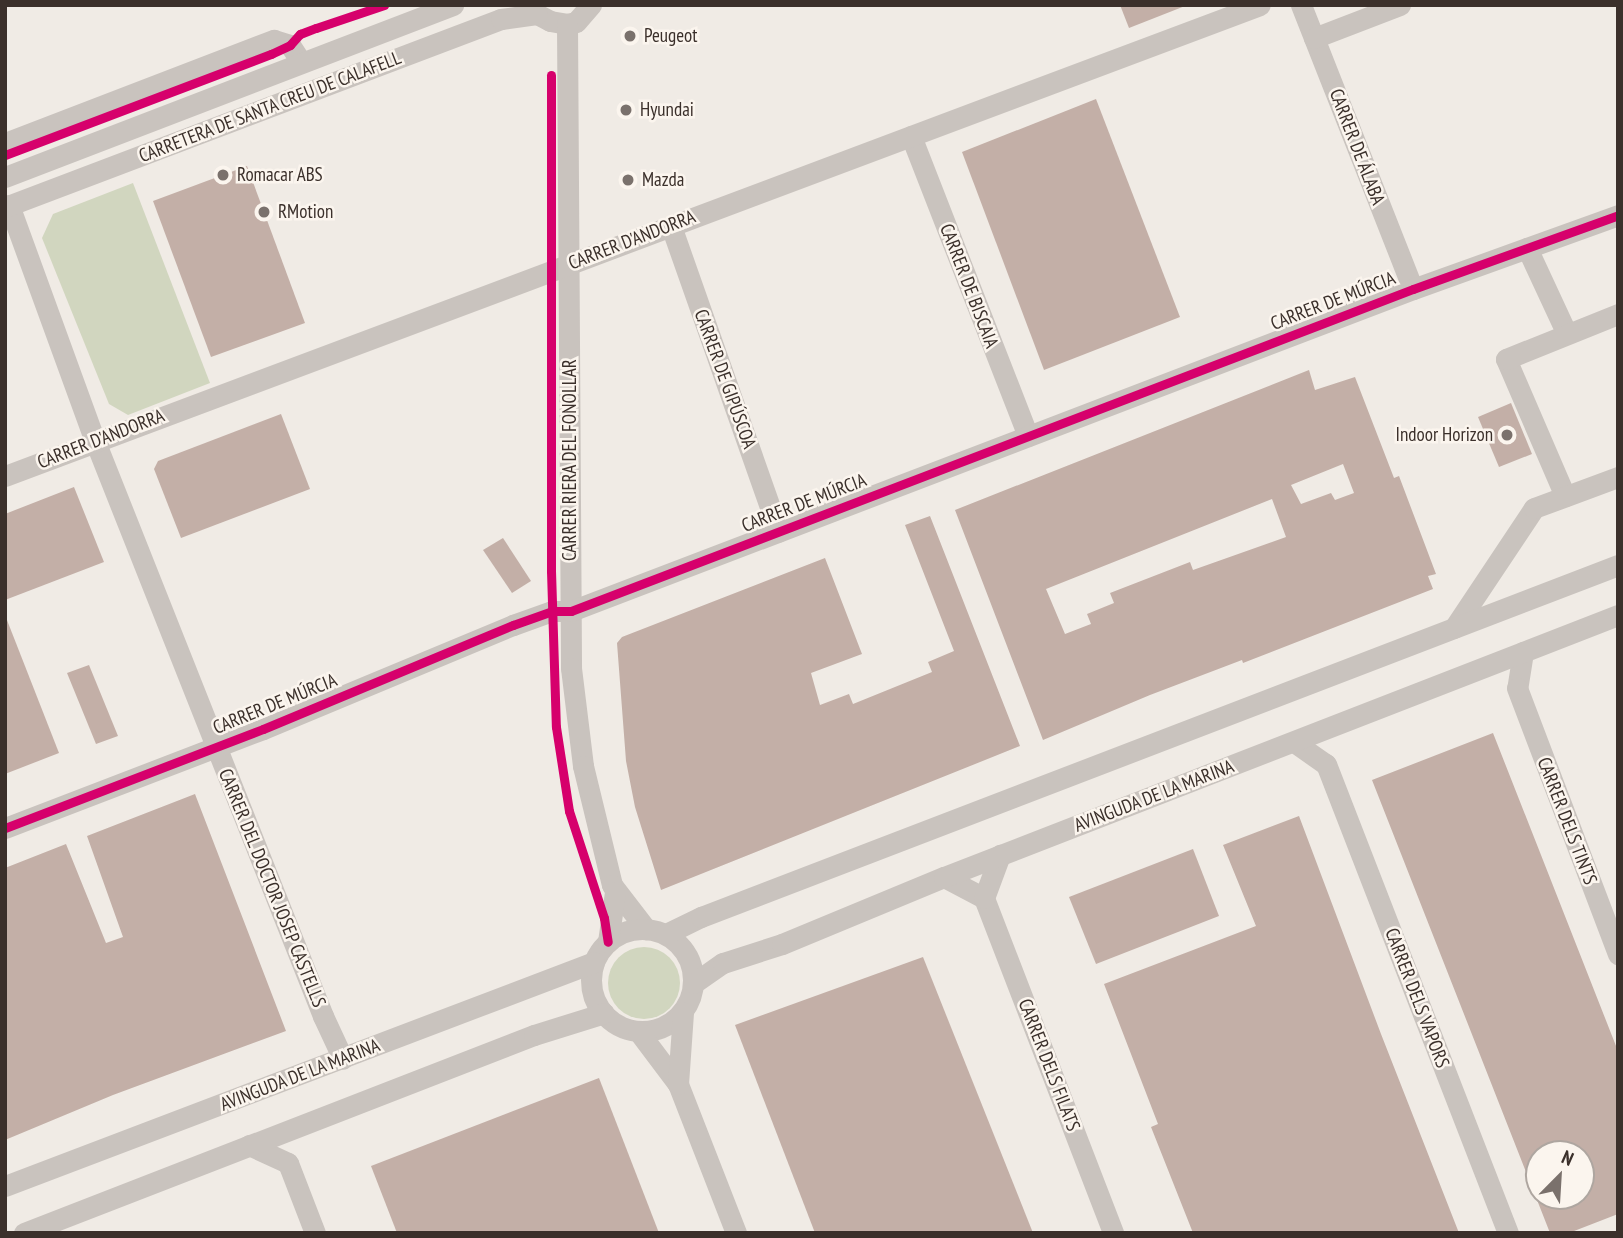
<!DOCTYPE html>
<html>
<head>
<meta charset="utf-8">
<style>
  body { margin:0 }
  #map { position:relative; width:1623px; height:1238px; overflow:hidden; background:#f0ebe5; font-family:"PT Sans Narrow",sans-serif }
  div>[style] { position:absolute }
  .green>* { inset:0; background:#d1d6bf }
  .round { border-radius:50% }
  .building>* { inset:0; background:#c3afa7 }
  .minor>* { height:21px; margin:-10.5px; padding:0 10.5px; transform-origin:10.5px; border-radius:10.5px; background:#c9c3be }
  .minor>.ring { margin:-10.5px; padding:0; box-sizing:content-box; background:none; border:21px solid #c9c3be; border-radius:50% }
  .cycleway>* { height:9px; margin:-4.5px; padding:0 4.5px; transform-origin:4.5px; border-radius:4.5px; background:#d6006c }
  .dots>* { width:19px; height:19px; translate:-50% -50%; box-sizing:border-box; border:4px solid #fbf5ee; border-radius:50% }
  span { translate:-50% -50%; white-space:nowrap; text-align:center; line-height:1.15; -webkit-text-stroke:5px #fbf5ee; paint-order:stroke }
  .poi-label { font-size:19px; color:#3b302b }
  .left { translate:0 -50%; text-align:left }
  .right { translate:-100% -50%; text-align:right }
  .street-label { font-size:19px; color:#3b302b }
  .frame { position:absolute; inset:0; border:7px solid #3b302b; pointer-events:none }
  .north { position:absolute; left:1525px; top:1140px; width:70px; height:70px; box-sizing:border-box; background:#fbf5ee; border:2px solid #aea6a0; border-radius:50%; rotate:24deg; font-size:19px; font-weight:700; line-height:28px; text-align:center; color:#3b302b }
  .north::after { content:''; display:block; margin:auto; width:24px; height:32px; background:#7a716c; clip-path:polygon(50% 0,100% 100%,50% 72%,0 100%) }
</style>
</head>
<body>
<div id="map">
  <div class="green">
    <i style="clip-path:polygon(133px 183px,210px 383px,128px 415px,109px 404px,42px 238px,53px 214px)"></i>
    <i class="round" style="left:608px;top:947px;width:72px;height:72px"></i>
  </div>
  <div class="building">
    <i style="clip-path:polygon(1120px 5px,1185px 5px,1185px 6px,1129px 28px)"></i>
    <i style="clip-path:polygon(1096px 99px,1180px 317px,1044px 370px,962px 152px)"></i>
    <i style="clip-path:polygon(247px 166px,305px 323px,211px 357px,153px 201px)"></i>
    <i style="clip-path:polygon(evenodd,1309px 370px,1315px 390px,1355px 377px,1394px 478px,1399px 476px,1436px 574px,1428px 576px,1433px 589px,1243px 663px,1242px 660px,1150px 695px,1043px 740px,955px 510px,1309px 370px,1343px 464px,1354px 493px,1335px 500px,1331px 493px,1301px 504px,1291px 485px,1343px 464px,1309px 370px,1272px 499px,1286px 537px,1193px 570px,1190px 562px,1110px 593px,1114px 603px,1087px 614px,1091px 624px,1065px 634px,1046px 589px,1272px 499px)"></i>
    <i style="clip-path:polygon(1511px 403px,1532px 454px,1499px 467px,1478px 417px)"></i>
    <i style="clip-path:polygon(281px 414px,310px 489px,181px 538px,154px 469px,158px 461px)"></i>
    <i style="clip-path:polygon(74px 487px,104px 562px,5px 600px,5px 514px)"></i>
    <i style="clip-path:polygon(930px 516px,1020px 746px,661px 890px,635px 807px,626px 761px,617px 643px,622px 637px,825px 558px,862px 654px,811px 673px,820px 705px,849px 694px,853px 704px,932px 672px,928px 662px,954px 651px,905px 525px)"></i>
    <i style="clip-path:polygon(503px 538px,531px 581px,512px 593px,483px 550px)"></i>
    <i style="clip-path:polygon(5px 615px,59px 753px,5px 774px)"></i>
    <i style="clip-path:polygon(89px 665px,118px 736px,96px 744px,67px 673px)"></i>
    <i style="clip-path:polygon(evenodd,1493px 733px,1618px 1051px,1618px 1214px,1569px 1233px,1550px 1233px,1372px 780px,1493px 733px,1539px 1154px,1581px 1154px,1581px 1196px,1539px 1196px,1539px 1154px)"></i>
    <i style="clip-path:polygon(195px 794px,286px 1031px,113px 1095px,5px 1140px,5px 868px,66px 844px,106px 943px,123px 937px,87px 836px)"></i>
    <i style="clip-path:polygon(1299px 816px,1381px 1034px,1459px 1233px,1193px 1233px,1151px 1127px,1158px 1124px,1104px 984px,1256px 926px,1223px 845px)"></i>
    <i style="clip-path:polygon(1193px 849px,1219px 916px,1096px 964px,1069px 897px)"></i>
    <i style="clip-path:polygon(923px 957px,1033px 1233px,815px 1233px,735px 1025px)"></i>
    <i style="clip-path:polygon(599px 1078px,659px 1233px,397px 1233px,371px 1166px)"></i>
  </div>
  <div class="minor">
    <i style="left:530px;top:5px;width:11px;rotate:52deg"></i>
    <i style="left:537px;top:14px;width:15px;rotate:28deg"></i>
    <i style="left:550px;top:21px;width:17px;rotate:10deg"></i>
    <i style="left:567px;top:24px;width:9px;rotate:-13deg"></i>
    <i style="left:576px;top:22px;width:23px;rotate:-49deg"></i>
    <i style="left:1301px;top:5px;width:305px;rotate:68.5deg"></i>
    <i style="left:567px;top:24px;width:644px;rotate:89.64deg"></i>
    <i style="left:571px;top:668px;width:99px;rotate:83deg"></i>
    <i style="left:583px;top:766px;width:122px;rotate:76.3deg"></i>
    <i style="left:612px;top:885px;width:56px;rotate:52.3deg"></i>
    <i style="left:1314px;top:38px;width:92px;rotate:-21deg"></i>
    <i style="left:911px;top:136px;width:322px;rotate:68.7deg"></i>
    <i style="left:5px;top:143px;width:288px;rotate:-21deg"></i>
    <i style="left:274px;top:40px;width:17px;rotate:17deg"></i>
    <i style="left:290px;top:45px;width:20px;rotate:57deg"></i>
    <i style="left:5px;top:177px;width:480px;rotate:-21deg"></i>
    <i style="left:9px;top:205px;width:251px;rotate:70deg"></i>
    <i style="left:95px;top:441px;width:619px;rotate:68.37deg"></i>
    <i style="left:323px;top:1016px;width:47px;rotate:65.1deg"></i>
    <i style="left:5px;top:207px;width:530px;rotate:-20.76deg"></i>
    <i style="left:501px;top:19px;width:36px;rotate:-8deg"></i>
    <i style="left:671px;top:226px;width:324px;rotate:70.6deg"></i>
    <i style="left:1527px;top:248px;width:93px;rotate:65.1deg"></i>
    <i style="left:5px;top:476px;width:1340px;rotate:-20.57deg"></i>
    <i style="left:1565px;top:496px;width:149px;rotate:-113.3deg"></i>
    <i style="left:1506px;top:359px;width:121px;rotate:-21.9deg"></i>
    <i style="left:1454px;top:628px;width:144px;rotate:-56.3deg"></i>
    <i style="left:1534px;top:508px;width:90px;rotate:-20.3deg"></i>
    <i style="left:1523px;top:652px;width:36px;rotate:99deg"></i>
    <i style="left:1517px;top:688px;width:285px;rotate:69.2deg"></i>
    <i style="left:1294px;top:742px;width:39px;rotate:35deg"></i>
    <i style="left:1326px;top:764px;width:503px;rotate:68.79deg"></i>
    <i style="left:5px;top:828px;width:276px;rotate:-21deg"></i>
    <i style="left:263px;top:729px;width:271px;rotate:-22.6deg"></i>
    <i style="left:513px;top:625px;width:41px;rotate:-19.7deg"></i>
    <i style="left:552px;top:611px;width:19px"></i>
    <i style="left:571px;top:611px;width:901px;rotate:-20.93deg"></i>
    <i style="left:1413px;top:289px;width:218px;rotate:-19.8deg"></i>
    <i style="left:944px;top:877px;width:45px;rotate:27.7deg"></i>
    <i style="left:984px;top:898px;width:359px;rotate:68.9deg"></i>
    <i style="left:984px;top:898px;width:46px;rotate:-69.6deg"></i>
    <i class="ring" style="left:591px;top:929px;width:81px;height:81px"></i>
    <i style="left:666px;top:934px;width:39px;rotate:-26deg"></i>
    <i style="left:701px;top:917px;width:982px;rotate:-21deg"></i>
    <i style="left:608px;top:942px;width:50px;rotate:-82deg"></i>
    <i style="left:694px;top:983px;width:35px;rotate:-35deg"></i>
    <i style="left:723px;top:963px;width:62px;rotate:-17.9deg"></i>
    <i style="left:782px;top:944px;width:175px;rotate:-22.5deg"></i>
    <i style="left:944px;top:877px;width:723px;rotate:-21.24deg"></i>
    <i style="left:638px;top:1031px;width:66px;rotate:53deg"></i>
    <i style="left:678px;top:1084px;width:160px;rotate:68.7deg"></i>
    <i style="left:678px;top:1084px;width:72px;rotate:-86deg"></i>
    <i style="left:249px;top:1145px;width:43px;rotate:24.8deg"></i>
    <i style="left:288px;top:1163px;width:75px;rotate:68.9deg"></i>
    <i style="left:5px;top:1186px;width:630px;rotate:-20.82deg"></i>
    <i style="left:24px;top:1233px;width:547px;rotate:-21.22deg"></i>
    <i style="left:534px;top:1035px;width:73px;rotate:-17.4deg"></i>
  </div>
  <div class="cycleway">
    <i style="left:551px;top:75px;width:496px;rotate:90deg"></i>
    <i style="left:551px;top:571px;width:156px;rotate:88.2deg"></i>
    <i style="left:556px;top:727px;width:85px;rotate:81.2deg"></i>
    <i style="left:569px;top:811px;width:113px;rotate:71.9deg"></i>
    <i style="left:604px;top:918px;width:24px;rotate:81deg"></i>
    <i style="left:5px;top:155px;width:285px;rotate:-20.8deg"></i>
    <i style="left:271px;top:54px;width:21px;rotate:-25deg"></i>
    <i style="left:290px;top:45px;width:15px;rotate:-48deg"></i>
    <i style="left:300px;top:34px;width:17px;rotate:-21deg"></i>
    <i style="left:316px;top:28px;width:72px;rotate:-18.7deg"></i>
    <i style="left:5px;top:828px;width:276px;rotate:-21deg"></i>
    <i style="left:263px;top:729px;width:271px;rotate:-22.6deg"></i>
    <i style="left:513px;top:625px;width:41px;rotate:-19.7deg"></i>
    <i style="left:552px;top:611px;width:19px"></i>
    <i style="left:571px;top:611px;width:901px;rotate:-20.93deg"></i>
    <i style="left:1413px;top:289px;width:218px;rotate:-19.8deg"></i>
  </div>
  <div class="dots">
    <i style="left:630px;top:36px;background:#7a716c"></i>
    <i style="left:626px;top:110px;background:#7a716c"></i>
    <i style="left:223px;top:175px;background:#7a716c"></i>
    <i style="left:628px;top:180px;background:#7a716c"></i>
    <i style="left:264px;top:212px;background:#7a716c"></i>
    <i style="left:1507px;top:435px;background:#7a716c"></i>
  </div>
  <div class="poi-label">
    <span class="left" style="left:644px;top:36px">Peugeot</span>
    <span class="left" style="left:640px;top:110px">Hyundai</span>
    <span class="left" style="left:237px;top:175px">Romacar ABS</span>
    <span class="left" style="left:642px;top:180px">Mazda</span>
    <span class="left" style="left:278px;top:212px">RMotion</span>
    <span class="right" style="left:1493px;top:435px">Indoor Horizon</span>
  </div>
  <div class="street-label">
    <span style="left:270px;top:107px;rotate:-21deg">CARRETERA DE SANTA CREU DE CALAFELL</span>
    <span style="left:1357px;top:147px;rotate:69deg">CARRER DE ÁLABA</span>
    <span style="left:632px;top:240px;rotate:-21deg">CARRER D'ANDORRA</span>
    <span style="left:969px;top:286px;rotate:69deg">CARRER DE BISCAIA</span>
    <span style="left:1333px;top:301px;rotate:-21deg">CARRER DE MÚRCIA</span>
    <span style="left:725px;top:379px;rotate:70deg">CARRER DE GIPÚSCOA</span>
    <span style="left:101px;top:439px;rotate:-21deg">CARRER D'ANDORRA</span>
    <span style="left:570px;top:460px;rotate:-90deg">CARRER RIERA DEL FONOLLAR</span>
    <span style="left:804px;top:503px;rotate:-21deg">CARRER DE MÚRCIA</span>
    <span style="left:275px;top:704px;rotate:-22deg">CARRER DE MÚRCIA</span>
    <span style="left:1154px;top:796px;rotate:-21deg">AVINGUDA DE LA MARINA</span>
    <span style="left:1567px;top:821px;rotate:69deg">CARRER DELS TINTS</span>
    <span style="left:272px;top:888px;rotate:68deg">CARRER DEL DOCTOR JOSEP CASTELLS</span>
    <span style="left:1417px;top:998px;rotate:69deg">CARRER DELS VAPORS</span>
    <span style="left:1049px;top:1065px;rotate:69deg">CARRER DELS FILATS</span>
    <span style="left:300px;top:1075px;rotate:-21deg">AVINGUDA DE LA MARINA</span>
  </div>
  <div class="frame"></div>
  <div class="north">N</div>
</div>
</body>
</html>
